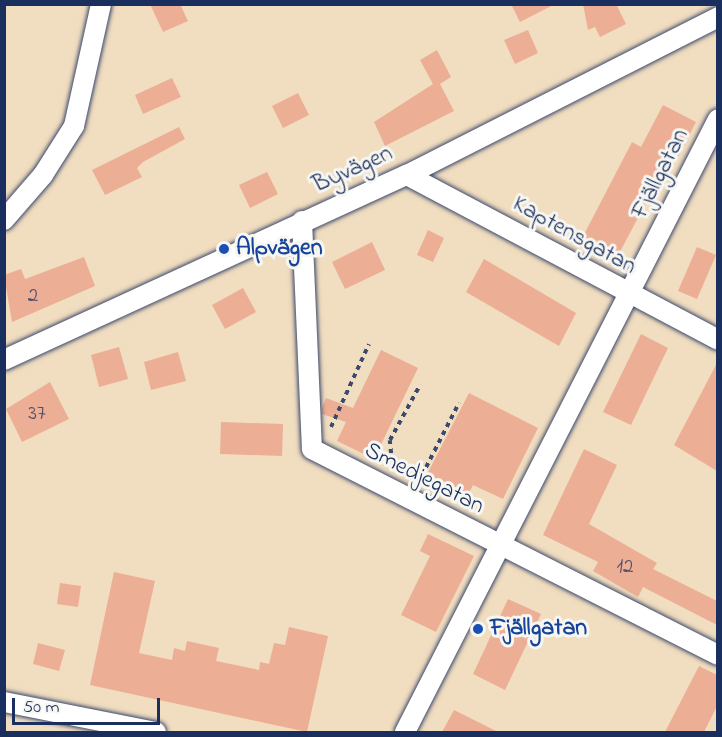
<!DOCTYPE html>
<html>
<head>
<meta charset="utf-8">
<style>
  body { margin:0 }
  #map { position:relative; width:722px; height:737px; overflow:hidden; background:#f1ddbf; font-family:"Indie Flower",sans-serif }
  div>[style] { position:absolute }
  .building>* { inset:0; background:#ecaf96 }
  .path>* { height:4px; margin-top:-2px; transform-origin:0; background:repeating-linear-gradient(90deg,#3b496d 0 4.5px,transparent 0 9px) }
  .roads { filter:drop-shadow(0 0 2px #3b496d) drop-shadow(0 0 2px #3b496d) }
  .street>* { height:20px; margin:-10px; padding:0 10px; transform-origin:10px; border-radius:10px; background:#fff }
  .dots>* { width:16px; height:16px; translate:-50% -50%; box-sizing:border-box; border:3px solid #f6f6f2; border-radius:50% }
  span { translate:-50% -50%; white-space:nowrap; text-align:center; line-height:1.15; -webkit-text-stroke:6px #f6f6f2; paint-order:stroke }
  .number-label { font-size:21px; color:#4f4f6c }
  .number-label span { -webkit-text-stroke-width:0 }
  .street-label { font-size:24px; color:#1b2f5e }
  .transit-label { font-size:24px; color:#164399; font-weight:700 }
  .left { translate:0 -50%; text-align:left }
  .frame { position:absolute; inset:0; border:6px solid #1b2f5e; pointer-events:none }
  .scale { position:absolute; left:12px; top:698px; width:148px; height:27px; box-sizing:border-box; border:3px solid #1b2f5e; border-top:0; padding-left:8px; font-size:18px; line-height:21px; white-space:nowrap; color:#1b2f5e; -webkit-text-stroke:4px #f6f6f2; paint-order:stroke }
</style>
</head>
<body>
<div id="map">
  <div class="building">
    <i style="clip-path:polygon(150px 4px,180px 4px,188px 21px,163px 32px)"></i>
    <i style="clip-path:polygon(511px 4px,555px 4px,520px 22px)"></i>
    <i style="clip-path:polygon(583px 4px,616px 4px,626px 24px,600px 37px,595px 27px,588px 30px)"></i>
    <i style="clip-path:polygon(528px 30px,538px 53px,515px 64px,504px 40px)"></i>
    <i style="clip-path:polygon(437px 50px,451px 77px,440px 84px,454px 111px,385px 146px,374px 122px,433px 84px,420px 60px)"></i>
    <i style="clip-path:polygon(172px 78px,181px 97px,143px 114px,135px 95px)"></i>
    <i style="clip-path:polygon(298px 93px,309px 115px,283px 128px,272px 106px)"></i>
    <i style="clip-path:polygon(663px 105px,696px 122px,674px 165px,668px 161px,613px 265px,578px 246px,632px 142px,641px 147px)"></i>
    <i style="clip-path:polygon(179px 127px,185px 139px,143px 162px,137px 168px,142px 177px,105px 195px,92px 170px)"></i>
    <i style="clip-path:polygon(267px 172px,278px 194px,250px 208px,239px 185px)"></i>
    <i style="clip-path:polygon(428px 230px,444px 238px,433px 262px,417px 255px)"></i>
    <i style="clip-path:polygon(372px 242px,385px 270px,345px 289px,332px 262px)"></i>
    <i style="clip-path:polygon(697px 247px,716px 255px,697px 299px,678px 291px)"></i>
    <i style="clip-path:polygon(84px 257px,95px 286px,12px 322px,4px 275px,21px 269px,25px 279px)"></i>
    <i style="clip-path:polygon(484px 259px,576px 313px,559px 346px,466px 292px)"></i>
    <i style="clip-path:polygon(243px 288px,256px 312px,225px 329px,212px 305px)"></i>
    <i style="clip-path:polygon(641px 334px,668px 348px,631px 425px,603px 412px)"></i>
    <i style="clip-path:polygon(119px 347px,128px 379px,99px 387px,91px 355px)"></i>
    <i style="clip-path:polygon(381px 350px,418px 368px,374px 459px,337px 441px,346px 422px,322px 414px,322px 408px,326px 398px,353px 408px)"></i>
    <i style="clip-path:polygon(178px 352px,186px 381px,151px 390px,144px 362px)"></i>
    <i style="clip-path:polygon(717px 363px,717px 471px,674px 445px)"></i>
    <i style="clip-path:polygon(50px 382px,69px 419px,22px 442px,6px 409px)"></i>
    <i style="clip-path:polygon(469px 393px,538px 428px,503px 499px,473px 485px,463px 505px,422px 484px)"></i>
    <i style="clip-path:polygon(221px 422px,283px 424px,282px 456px,220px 454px)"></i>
    <i style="clip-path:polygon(584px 449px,617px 465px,589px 524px,657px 563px,653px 569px,717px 601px,717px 625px,643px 587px,638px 597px,593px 571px,598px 562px,543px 535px)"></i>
    <i style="clip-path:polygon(428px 534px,474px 556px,436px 632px,401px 615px,430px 556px,420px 551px)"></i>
    <i style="clip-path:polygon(114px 572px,155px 581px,139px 653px,172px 660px,174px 648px,185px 651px,187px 641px,219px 648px,216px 661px,259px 670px,260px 662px,269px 664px,274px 643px,285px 645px,289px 627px,328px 636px,307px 732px,90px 685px)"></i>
    <i style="clip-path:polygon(60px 583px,81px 586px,78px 607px,57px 604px)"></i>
    <i style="clip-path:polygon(508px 599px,541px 614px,505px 690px,473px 674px)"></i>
    <i style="clip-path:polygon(38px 643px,65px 650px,59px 671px,33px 664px)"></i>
    <i style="clip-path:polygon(699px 666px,717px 675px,717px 706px,704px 732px,665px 732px)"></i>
    <i style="clip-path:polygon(454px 710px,498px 732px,442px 732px)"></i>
  </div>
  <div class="path">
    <i style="left:331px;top:427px;width:91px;rotate:-65.4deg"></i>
    <i style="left:393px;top:471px;width:31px;rotate:-96deg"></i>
    <i style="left:390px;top:440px;width:63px;rotate:-61.4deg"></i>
    <i style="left:418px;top:483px;width:90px;rotate:-62.9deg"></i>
  </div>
  <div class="roads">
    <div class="street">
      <i style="left:407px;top:175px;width:352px;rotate:27.9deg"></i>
      <i style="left:4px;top:220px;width:60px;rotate:-49.1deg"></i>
      <i style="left:43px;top:175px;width:58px;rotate:-57.7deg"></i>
      <i style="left:74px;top:126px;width:125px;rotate:-77.5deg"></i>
      <i style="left:302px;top:221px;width:228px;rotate:87.5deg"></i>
      <i style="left:312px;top:449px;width:455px;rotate:26.9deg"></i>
      <i style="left:4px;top:360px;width:443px;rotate:-24.7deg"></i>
      <i style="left:407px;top:175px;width:349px;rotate:-26.9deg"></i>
      <i style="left:4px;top:702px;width:155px;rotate:11.2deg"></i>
      <i style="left:405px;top:732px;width:688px;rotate:-62.95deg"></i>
    </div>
  </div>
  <div class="dots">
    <i style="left:224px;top:249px;background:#1a4fb4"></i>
    <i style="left:478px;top:629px;background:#1a4fb4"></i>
  </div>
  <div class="number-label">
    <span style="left:33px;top:296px">2</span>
    <span style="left:37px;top:414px">37</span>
    <span style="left:625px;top:567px">12</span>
  </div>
  <div class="street-label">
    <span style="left:353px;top:170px;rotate:-24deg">Byvägen</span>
    <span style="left:661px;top:174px;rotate:-63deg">Fjällgatan</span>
    <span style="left:574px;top:236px;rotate:29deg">Kaptensgatan</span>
    <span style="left:424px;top:479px;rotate:27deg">Smedjegatan</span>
  </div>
  <div class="transit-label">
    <span class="left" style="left:236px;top:249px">Alpvägen</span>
    <span class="left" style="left:490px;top:629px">Fjällgatan</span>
  </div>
  <div class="frame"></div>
  <div class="scale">50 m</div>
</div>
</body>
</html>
